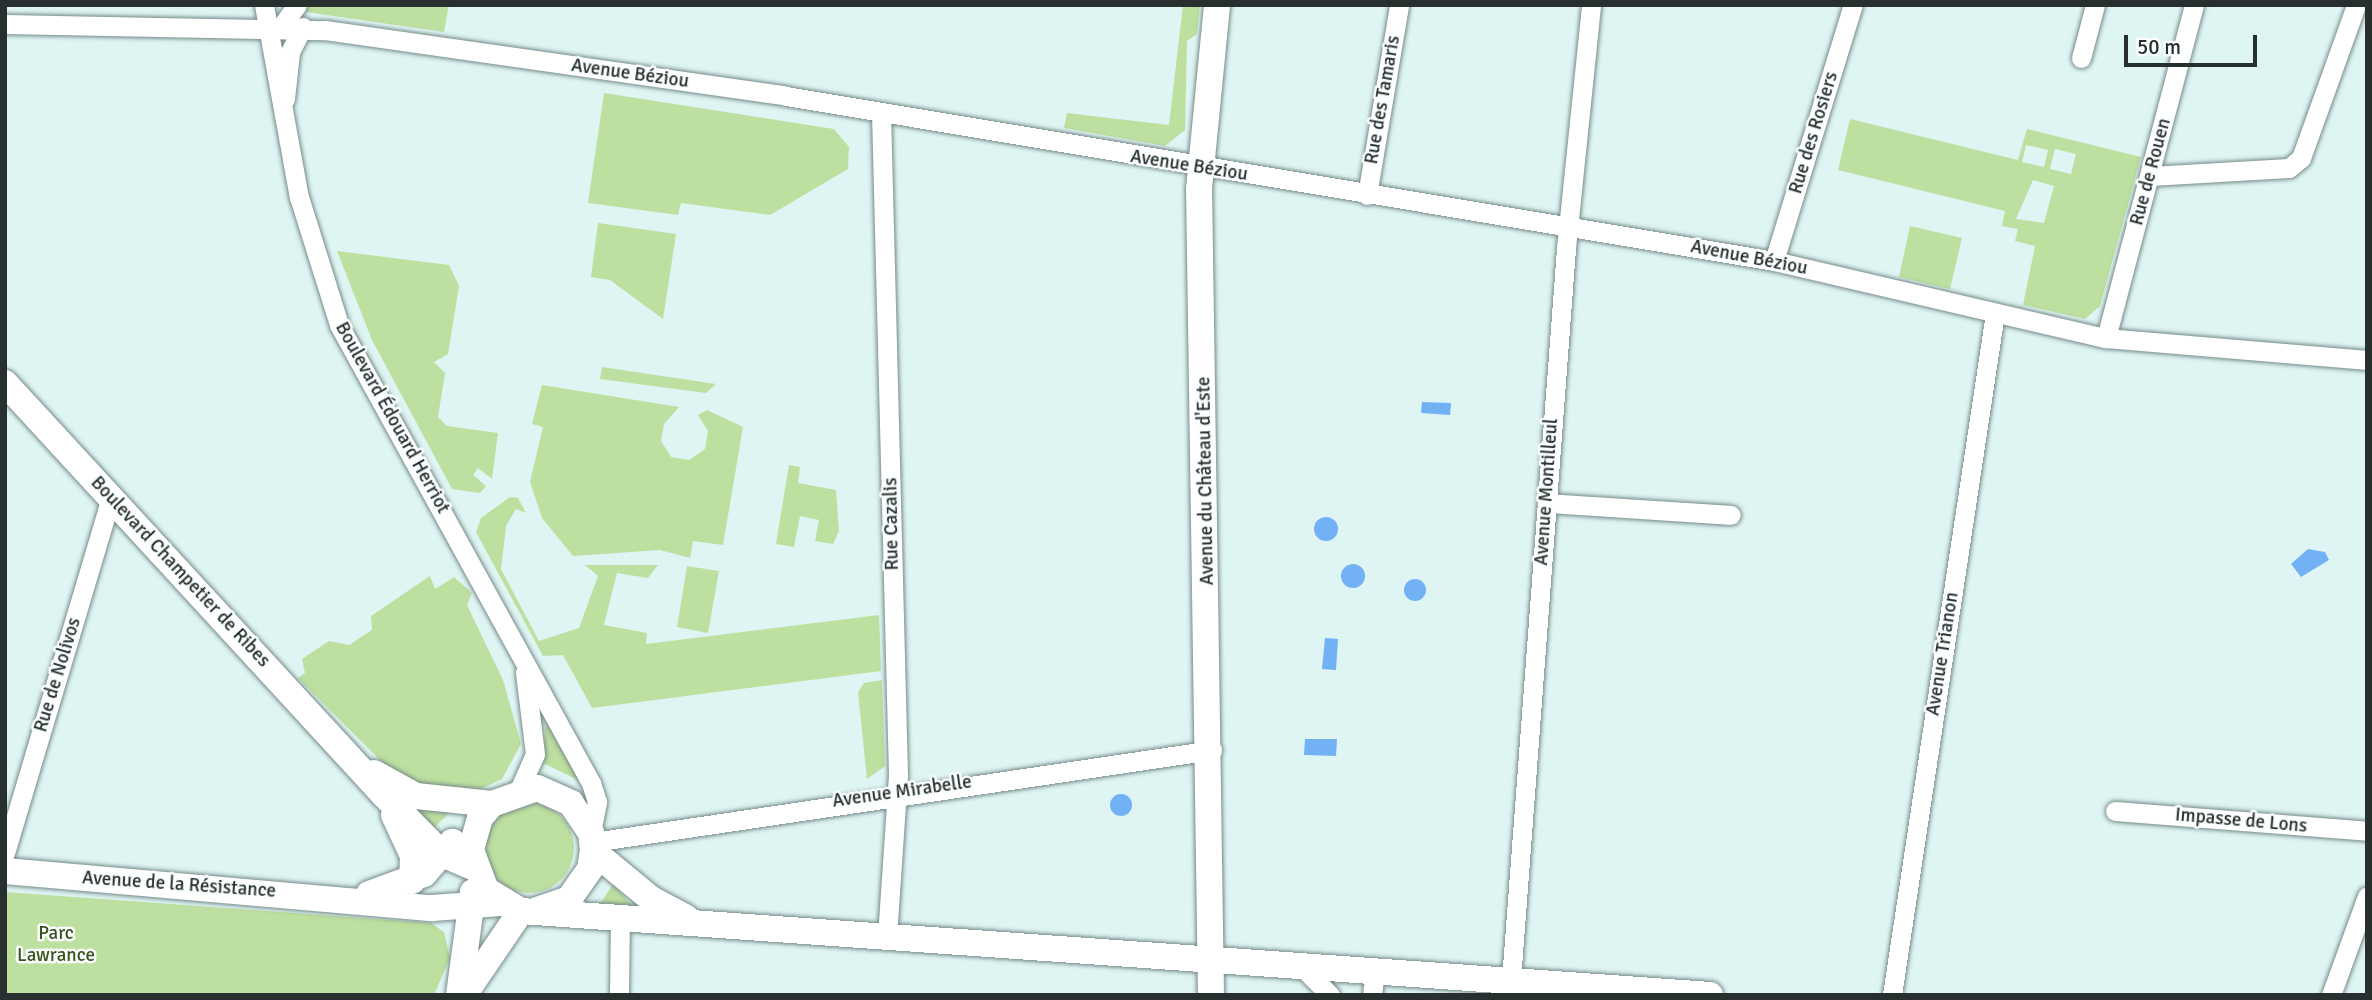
<!DOCTYPE html>
<html>
<head>
<meta charset="utf-8">
<style>
  body { margin:0 }
  #map { position:relative; width:2372px; height:1000px; overflow:hidden; background:#dff5f4; font-family:Signika,sans-serif }
  div>[style] { position:absolute }
  .green>* { inset:0; background:#bddf9f }
  .round { border-radius:50% }
  .water>* { inset:0; background:#72b1f4 }
  .roads { filter:drop-shadow(0 0 2px #768b89) drop-shadow(0 0 2px #768b89) }
  .street>* { height:19px; margin:-9.5px; padding:0 9.5px; transform-origin:9.5px; border-radius:9.5px; background:#fff }
  .secondary>* { height:26px; margin:-13px; padding:0 13px; transform-origin:13px; border-radius:13px; background:#fff }
  span { translate:-50% -50%; white-space:nowrap; text-align:center; line-height:1.15; -webkit-text-stroke:5px #fafefe; paint-order:stroke }
  .street-label { font-size:19px; color:#272f2f }
  .park-label { font-size:19px; color:#39531b }
  .frame { position:absolute; inset:0; border:7px solid #272f2f; pointer-events:none }
  .scale { position:absolute; left:2124px; top:35px; width:133px; height:32px; box-sizing:border-box; border:4px solid #272f2f; border-top:0; padding-left:9px; font-size:21px; line-height:24px; white-space:nowrap; color:#272f2f; -webkit-text-stroke:5px #fafefe; paint-order:stroke }
</style>
</head>
<body>
<div id="map">
  <div class="green">
    <i style="clip-path:polygon(449px 5px,444px 32px,306px 12px,306px 6px)"></i>
    <i style="clip-path:polygon(1183px 5px,1200px 5px,1197px 34px,1187px 41px,1185px 130px,1165px 146px,1064px 128px,1067px 113px,1169px 125px)"></i>
    <i style="clip-path:polygon(604px 93px,834px 129px,849px 147px,848px 169px,770px 215px,681px 203px,678px 215px,588px 203px)"></i>
    <i style="clip-path:polygon(evenodd,1850px 119px,2018px 160px,2027px 129px,2141px 157px,2100px 306px,2085px 319px,2023px 305px,2035px 246px,2015px 241px,2018px 229px,2002px 226px,2005px 211px,1838px 170px,1850px 119px,2026px 145px,2048px 150px,2044px 167px,2022px 162px,2026px 145px,1850px 119px,2055px 149px,2076px 154px,2071px 174px,2050px 169px,2055px 149px,1850px 119px,2033px 180px,2054px 186px,2044px 223px,2016px 219px,2033px 180px)"></i>
    <i style="clip-path:polygon(598px 223px,676px 234px,663px 319px,610px 280px,591px 277px)"></i>
    <i style="clip-path:polygon(1910px 226px,1962px 238px,1950px 289px,1899px 277px)"></i>
    <i style="clip-path:polygon(337px 251px,449px 265px,459px 286px,448px 354px,434px 362px,445px 373px,438px 417px,447px 426px,498px 433px,492px 479px,478px 468px,473px 475px,486px 486px,480px 493px,452px 489px,372px 340px)"></i>
    <i style="clip-path:polygon(602px 367px,716px 384px,706px 393px,600px 379px)"></i>
    <i style="clip-path:polygon(542px 385px,679px 407px,664px 424px,661px 441px,671px 457px,689px 460px,705px 449px,708px 431px,698px 415px,707px 410px,743px 427px,723px 545px,693px 541px,690px 558px,660px 550px,573px 556px,542px 518px,530px 482px,543px 427px,532px 424px)"></i>
    <i style="clip-path:polygon(789px 465px,800px 467px,798px 483px,836px 490px,839px 531px,833px 544px,815px 541px,819px 520px,800px 516px,794px 547px,776px 544px)"></i>
    <i style="clip-path:polygon(510px 497px,518px 498px,526px 513px,516px 509px,506px 526px,501px 569px,539px 641px,579px 628px,598px 576px,585px 565px,658px 565px,648px 578px,617px 573px,604px 625px,647px 633px,646px 644px,879px 615px,881px 671px,592px 708px,563px 655px,543px 656px,476px 532px,481px 518px)"></i>
    <i style="clip-path:polygon(687px 566px,719px 571px,708px 633px,677px 627px)"></i>
    <i style="clip-path:polygon(430px 576px,435px 589px,454px 577px,472px 593px,467px 605px,503px 680px,521px 744px,502px 779px,478px 790px,431px 788px,394px 774px,298px 678px,305px 673px,302px 659px,329px 641px,349px 645px,372px 630px,371px 616px)"></i>
    <i style="clip-path:polygon(882px 680px,885px 766px,867px 779px,858px 692px,864px 683px)"></i>
    <i style="clip-path:polygon(546px 718px,580px 781px,543px 763px)"></i>
    <i style="clip-path:polygon(409px 801px,452px 810px,432px 830px)"></i>
    <i class="round" style="left:484px;top:803px;width:90px;height:90px"></i>
    <i style="clip-path:polygon(613px 884px,635px 909px,598px 907px)"></i>
    <i style="clip-path:polygon(5px 892px,431px 923px,444px 932px,450px 958px,434px 995px,5px 995px)"></i>
  </div>
  <div class="water">
    <i style="clip-path:polygon(1422px 402px,1451px 403px,1450px 415px,1421px 413px)"></i>
    <i class="round" style="left:1314px;top:517px;width:24px;height:24px"></i>
    <i style="clip-path:polygon(2308px 549px,2325px 552px,2329px 560px,2301px 577px,2291px 564px)"></i>
    <i class="round" style="left:1341px;top:564px;width:24px;height:24px"></i>
    <i class="round" style="left:1404px;top:579px;width:22px;height:22px"></i>
    <i style="clip-path:polygon(1325px 638px,1338px 639px,1336px 670px,1322px 669px)"></i>
    <i style="clip-path:polygon(1305px 739px,1337px 739px,1336px 756px,1304px 755px)"></i>
    <i class="round" style="left:1110px;top:794px;width:22px;height:22px"></i>
  </div>
  <div class="roads">
    <div class="street">
      <i style="left:264px;top:5px;width:195px;rotate:79.7deg"></i>
      <i style="left:299px;top:197px;width:134px;rotate:72.6deg"></i>
      <i style="left:339px;top:325px;width:523px;rotate:61.18deg"></i>
      <i style="left:591px;top:783px;width:20px;rotate:72deg"></i>
      <i style="left:597px;top:802px;width:32px;rotate:101deg"></i>
      <i style="left:5px;top:24px;width:320px;rotate:1.1deg"></i>
      <i style="left:325px;top:30px;width:466px;rotate:8.1deg"></i>
      <i style="left:786px;top:96px;width:1002px;rotate:9.48deg"></i>
      <i style="left:1774px;top:261px;width:341px;rotate:13.1deg"></i>
      <i style="left:2106px;top:338px;width:262px;rotate:4.8deg"></i>
      <i style="left:283px;top:24px;width:24px;rotate:-54deg"></i>
      <i style="left:2081px;top:58px;width:55px;rotate:-75.2deg"></i>
      <i style="left:285px;top:99px;width:47px;rotate:-83.9deg"></i>
      <i style="left:290px;top:52px;width:28px;rotate:-63deg"></i>
      <i style="left:881px;top:112px;width:663px;rotate:88.53deg"></i>
      <i style="left:898px;top:775px;width:161px;rotate:93.9deg"></i>
      <i style="left:2150px;top:176px;width:139px;rotate:-3.3deg"></i>
      <i style="left:2289px;top:168px;width:16px;rotate:-40deg"></i>
      <i style="left:2301px;top:158px;width:163px;rotate:-70.2deg"></i>
      <i style="left:1367px;top:195px;width:193px;rotate:-80.4deg"></i>
      <i style="left:1774px;top:261px;width:268px;rotate:-72.9deg"></i>
      <i style="left:2106px;top:338px;width:344px;rotate:-75.2deg"></i>
      <i style="left:1547px;top:503px;width:184px;rotate:3.7deg"></i>
      <i style="left:519px;top:790px;width:39px;rotate:-66deg"></i>
      <i style="left:535px;top:754px;width:82px;rotate:-97deg"></i>
      <i style="left:2115px;top:811px;width:253px;rotate:4.5deg"></i>
      <i style="left:593px;top:842px;width:626px;rotate:-8.45deg"></i>
      <i style="left:5px;top:853px;width:370px;rotate:-73.4deg"></i>
      <i style="left:1299px;top:964px;width:44px;rotate:45deg"></i>
      <i style="left:1511px;top:980px;width:734px;rotate:-85.7deg"></i>
      <i style="left:1566px;top:248px;width:244px;rotate:-84.1deg"></i>
      <i style="left:619px;top:995px;width:77px;rotate:-89.3deg"></i>
      <i style="left:1372px;top:995px;width:26px;rotate:-83deg"></i>
      <i style="left:1892px;top:995px;width:690px;rotate:-81.41deg"></i>
      <i style="left:2331px;top:995px;width:105px;rotate:-70deg"></i>
    </div>
    <div class="secondary">
      <i style="left:5px;top:383px;width:560px;rotate:47.39deg"></i>
      <i style="left:384px;top:795px;width:83px;rotate:45.5deg"></i>
      <i style="left:442px;top:854px;width:34px;rotate:23deg"></i>
      <i style="left:374px;top:773px;width:48px;rotate:28.7deg"></i>
      <i style="left:416px;top:796px;width:76px;rotate:6deg"></i>
      <i style="left:394px;top:815px;width:45px;rotate:65.1deg"></i>
      <i style="left:413px;top:856px;width:25px;rotate:92deg"></i>
      <i style="left:593px;top:851px;width:75px;rotate:39.6deg"></i>
      <i style="left:651px;top:899px;width:40px;rotate:28deg"></i>
      <i style="left:5px;top:871px;width:429px;rotate:5deg"></i>
      <i style="left:432px;top:908px;width:69px;rotate:-4.1deg"></i>
      <i style="left:369px;top:894px;width:59px;rotate:-20deg"></i>
      <i style="left:424px;top:874px;width:43px;rotate:-48.8deg"></i>
      <i style="left:534px;top:911px;width:37px;rotate:-19deg"></i>
      <i style="left:569px;top:899px;width:37px;rotate:-55deg"></i>
      <i style="left:590px;top:869px;width:18px;rotate:-81deg"></i>
      <i style="left:593px;top:851px;width:18px;rotate:-96deg"></i>
      <i style="left:591px;top:833px;width:36px;rotate:-124deg"></i>
      <i style="left:571px;top:803px;width:37px;rotate:-156deg"></i>
      <i style="left:537px;top:788px;width:48px;rotate:160.4deg"></i>
      <i style="left:492px;top:804px;width:18px;rotate:131deg"></i>
      <i style="left:480px;top:818px;width:33px;rotate:106deg"></i>
      <i style="left:471px;top:850px;width:43px;rotate:69.4deg"></i>
      <i style="left:486px;top:890px;width:41px;rotate:31deg"></i>
      <i style="left:521px;top:911px;width:1192px;rotate:4.04deg"></i>
      <i style="left:459px;top:995px;width:104px;rotate:-82.3deg"></i>
      <i style="left:464px;top:995px;width:102px;rotate:-55.8deg"></i>
      <i style="left:1211px;top:995px;width:806px;rotate:-90.85deg"></i>
      <i style="left:1199px;top:189px;width:185px;rotate:-84.4deg"></i>
    </div>
  </div>
  <div class="street-label">
    <span style="left:630px;top:74px;rotate:8deg">Avenue Béziou</span>
    <span style="left:1383px;top:100px;rotate:-80deg">Rue des Tamaris</span>
    <span style="left:1814px;top:133px;rotate:-73deg">Rue des Rosiers</span>
    <span style="left:1189px;top:166px;rotate:9deg">Avenue Béziou</span>
    <span style="left:2151px;top:172px;rotate:-75deg">Rue de Rouen</span>
    <span style="left:1749px;top:258px;rotate:11deg">Avenue Béziou</span>
    <span style="left:392px;top:418px;rotate:61deg">Boulevard Édouard Herriot</span>
    <span style="left:1206px;top:481px;rotate:-91deg">Avenue du Château d'Este</span>
    <span style="left:1547px;top:492px;rotate:-86deg">Avenue Montilleul</span>
    <span style="left:892px;top:524px;rotate:-91deg">Rue Cazalis</span>
    <span style="left:180px;top:572px;rotate:47deg">Boulevard Champetier de Ribes</span>
    <span style="left:1943px;top:654px;rotate:-81deg">Avenue Trianon</span>
    <span style="left:58px;top:675px;rotate:-73deg">Rue de Nolivos</span>
    <span style="left:902px;top:792px;rotate:-8deg">Avenue Mirabelle</span>
    <span style="left:2241px;top:821px;rotate:5deg">Impasse de Lons</span>
    <span style="left:179px;top:885px;rotate:4deg">Avenue de la Résistance</span>
  </div>
  <div class="park-label">
    <span style="left:56px;top:945px">Parc<br>Lawrance</span>
  </div>
  <div class="frame"></div>
  <div class="scale">50 m</div>
</div>
</body>
</html>
